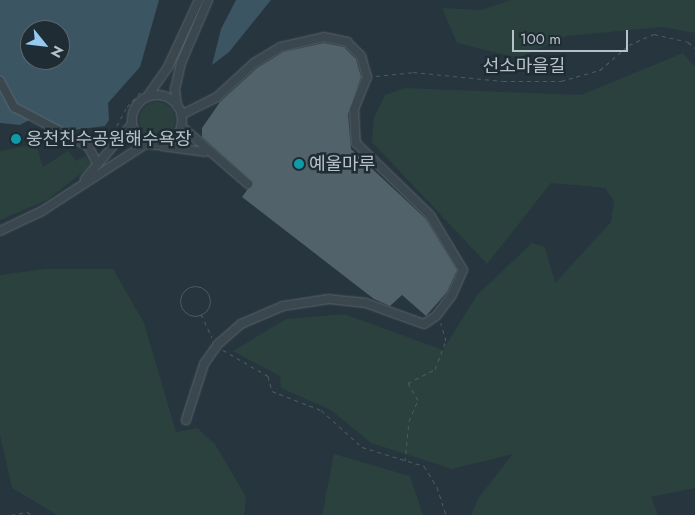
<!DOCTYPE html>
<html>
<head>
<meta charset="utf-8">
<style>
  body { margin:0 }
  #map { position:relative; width:695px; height:515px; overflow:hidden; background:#27353e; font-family:Jost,"Noto Sans KR",sans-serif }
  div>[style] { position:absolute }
  .green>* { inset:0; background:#2a413e }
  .round { border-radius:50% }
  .water>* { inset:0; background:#3c5563 }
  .building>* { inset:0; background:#52626b }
  .path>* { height:1px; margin-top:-0.5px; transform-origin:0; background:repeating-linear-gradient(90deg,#495d5b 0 4px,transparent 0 8px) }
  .path>.ring { margin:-0.5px; padding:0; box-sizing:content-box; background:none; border:1px solid #495d5b; border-radius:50% }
  .roads { filter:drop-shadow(0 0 1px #59646c) drop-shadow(0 0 1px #59646c) }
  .minor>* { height:8px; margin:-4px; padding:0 4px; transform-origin:4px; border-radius:4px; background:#3b474e }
  .minor>.ring { margin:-4px; padding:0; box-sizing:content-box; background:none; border:8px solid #3b474e; border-radius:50% }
  .dots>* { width:14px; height:14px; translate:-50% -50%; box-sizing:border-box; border:2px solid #202c33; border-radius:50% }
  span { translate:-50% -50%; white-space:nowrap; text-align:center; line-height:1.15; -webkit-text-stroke:5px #202c33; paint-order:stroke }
  .street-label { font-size:18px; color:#b7c1c9 }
  .poi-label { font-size:18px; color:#b7c1c9 }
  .left { translate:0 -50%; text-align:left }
  .north { position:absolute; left:20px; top:20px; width:50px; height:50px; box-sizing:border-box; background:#202c33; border:1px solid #5c686f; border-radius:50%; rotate:119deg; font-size:14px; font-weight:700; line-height:20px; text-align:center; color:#b7c1c9 }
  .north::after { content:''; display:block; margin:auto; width:18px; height:22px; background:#94caf1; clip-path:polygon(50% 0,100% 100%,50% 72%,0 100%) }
  .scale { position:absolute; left:512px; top:30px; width:116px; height:22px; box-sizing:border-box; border:2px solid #b7c1c9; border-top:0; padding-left:6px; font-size:15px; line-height:18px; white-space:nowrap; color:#b7c1c9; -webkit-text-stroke:4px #202c33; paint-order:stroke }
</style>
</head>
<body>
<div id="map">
  <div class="green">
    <i style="clip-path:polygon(511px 0,695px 0,695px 33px,662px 27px,567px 36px,518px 58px,457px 43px,442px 8px,481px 10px)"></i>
    <i style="clip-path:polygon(683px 53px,695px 67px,695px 488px,651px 497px,658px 515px,471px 515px,479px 497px,513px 454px,452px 469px,371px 443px,331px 410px,281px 388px,280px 376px,233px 351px,286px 319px,344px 314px,443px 350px,477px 295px,532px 243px,545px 247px,555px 283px,611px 222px,614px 201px,605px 188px,551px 183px,487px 264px,372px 142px,374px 117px,385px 95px,405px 88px,581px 95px)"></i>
    <i class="round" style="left:139px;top:102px;width:36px;height:36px"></i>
    <i style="clip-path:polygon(36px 144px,43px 167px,68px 151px,76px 161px,85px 156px,92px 165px,47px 200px,0 220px,0 151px)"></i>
    <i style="clip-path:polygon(45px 269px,113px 269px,144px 323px,176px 432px,197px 428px,215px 444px,246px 497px,244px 515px,57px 515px,12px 488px,0 435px,0 275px)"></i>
    <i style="clip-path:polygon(334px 454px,410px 476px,423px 515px,322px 515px)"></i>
  </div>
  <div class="water">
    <i style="clip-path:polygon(evenodd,0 0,159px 0,140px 67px,108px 103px,109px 120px,105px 126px,65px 131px,33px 118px,20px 125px,0 123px,0 0,30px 30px,60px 30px,60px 60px,30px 60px,30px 30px)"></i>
    <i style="clip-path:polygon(236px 0,271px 0,229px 52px,212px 65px,221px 29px)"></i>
  </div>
  <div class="building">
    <i style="clip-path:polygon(324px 43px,344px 47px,356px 59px,361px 77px,348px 114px,351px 149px,426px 219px,457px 270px,447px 292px,426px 316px,402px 295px,390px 306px,374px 299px,242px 197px,253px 182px,202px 137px,202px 128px,220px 102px,257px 68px,283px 52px)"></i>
  </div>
  <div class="path">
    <i style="left:376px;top:76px;width:37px;rotate:-6deg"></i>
    <i style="left:413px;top:72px;width:90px;rotate:5.7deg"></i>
    <i style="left:503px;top:81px;width:58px"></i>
    <i style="left:561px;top:81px;width:41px;rotate:-15.8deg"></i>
    <i style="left:600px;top:70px;width:38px;rotate:-41deg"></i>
    <i style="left:629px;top:45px;width:27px;rotate:-24deg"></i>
    <i style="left:654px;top:34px;width:35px;rotate:13deg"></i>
    <i style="left:688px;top:42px;width:9px;rotate:41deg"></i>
    <i style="left:113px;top:133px;width:30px;rotate:-62deg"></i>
    <i style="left:127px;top:107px;width:24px;rotate:-48deg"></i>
    <i class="ring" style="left:180px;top:286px;width:29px;height:29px"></i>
    <i style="left:201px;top:314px;width:26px;rotate:65deg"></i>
    <i style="left:223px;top:350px;width:52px;rotate:30deg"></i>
    <i style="left:268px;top:376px;width:16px;rotate:75deg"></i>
    <i style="left:272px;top:391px;width:53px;rotate:21.2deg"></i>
    <i style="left:321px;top:410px;width:55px;rotate:42.1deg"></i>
    <i style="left:362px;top:447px;width:65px;rotate:17deg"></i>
    <i style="left:424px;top:466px;width:25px;rotate:58deg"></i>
    <i style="left:437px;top:487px;width:29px;rotate:72deg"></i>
    <i style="left:405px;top:461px;width:40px;rotate:-84.3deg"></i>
    <i style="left:409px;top:421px;width:23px;rotate:-67deg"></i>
    <i style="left:418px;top:400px;width:20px;rotate:-120deg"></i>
    <i style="left:408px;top:383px;width:30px;rotate:-27deg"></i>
    <i style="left:435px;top:369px;width:30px;rotate:-69deg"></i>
    <i style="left:446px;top:341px;width:19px;rotate:-106deg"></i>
    <i style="left:11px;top:515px;width:16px;rotate:-11deg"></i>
    <i style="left:27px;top:512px;width:7px;rotate:27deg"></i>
  </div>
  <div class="roads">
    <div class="minor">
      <i style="left:0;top:81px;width:30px;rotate:62deg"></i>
      <i style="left:14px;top:107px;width:84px;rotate:27.8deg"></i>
      <i style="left:88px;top:146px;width:21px;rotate:62deg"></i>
      <i class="ring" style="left:132px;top:95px;width:42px;height:42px"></i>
      <i style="left:147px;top:97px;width:37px;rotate:-55deg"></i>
      <i style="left:168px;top:67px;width:74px;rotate:-65.2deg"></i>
      <i style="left:177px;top:106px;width:17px;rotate:-97deg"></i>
      <i style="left:175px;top:89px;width:27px;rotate:-77deg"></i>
      <i style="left:181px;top:63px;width:69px;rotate:-66.8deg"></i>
      <i style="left:181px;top:115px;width:40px;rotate:-26.6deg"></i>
      <i style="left:217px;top:97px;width:50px;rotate:-42.6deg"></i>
      <i style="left:254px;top:63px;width:31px;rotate:-31deg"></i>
      <i style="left:281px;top:47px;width:44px;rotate:-13.1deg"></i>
      <i style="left:324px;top:37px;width:24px;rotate:12deg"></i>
      <i style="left:347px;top:42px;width:20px;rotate:45deg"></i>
      <i style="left:361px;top:56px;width:22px;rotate:74deg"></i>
      <i style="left:367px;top:77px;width:35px;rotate:112deg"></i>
      <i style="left:354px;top:109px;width:34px;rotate:87deg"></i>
      <i style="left:356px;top:143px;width:103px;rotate:44.2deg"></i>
      <i style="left:430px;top:215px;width:64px;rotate:59deg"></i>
      <i style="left:463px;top:270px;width:27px;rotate:114deg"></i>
      <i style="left:452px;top:295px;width:26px;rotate:127deg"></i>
      <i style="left:436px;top:316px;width:14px;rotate:146deg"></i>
      <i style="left:424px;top:324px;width:62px;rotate:-160.1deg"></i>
      <i style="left:366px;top:303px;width:37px;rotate:-174deg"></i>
      <i style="left:329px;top:299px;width:47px;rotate:171.3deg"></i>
      <i style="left:283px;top:306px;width:46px;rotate:156.8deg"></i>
      <i style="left:241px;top:324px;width:30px;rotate:139deg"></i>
      <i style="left:218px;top:344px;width:24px;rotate:125deg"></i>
      <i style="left:204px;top:364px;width:59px;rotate:107.8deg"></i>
      <i style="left:181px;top:126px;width:89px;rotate:40.9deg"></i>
      <i style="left:162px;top:146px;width:43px;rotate:7.9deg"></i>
      <i style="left:85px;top:179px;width:72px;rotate:-49.5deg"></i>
      <i style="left:0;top:231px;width:47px;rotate:-25.5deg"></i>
      <i style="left:42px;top:211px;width:125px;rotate:-32.9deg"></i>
    </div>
  </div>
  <div class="dots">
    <i style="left:16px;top:139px;background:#0f9aa8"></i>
    <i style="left:299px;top:164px;background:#0f9aa8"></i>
  </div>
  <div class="street-label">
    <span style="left:524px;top:66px">선소마을길</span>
  </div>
  <div class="poi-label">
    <span class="left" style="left:26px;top:139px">웅천친수공원해수욕장</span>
    <span class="left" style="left:309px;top:164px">예울마루</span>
  </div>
  <div class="north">N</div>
  <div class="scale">100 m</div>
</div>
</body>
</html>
